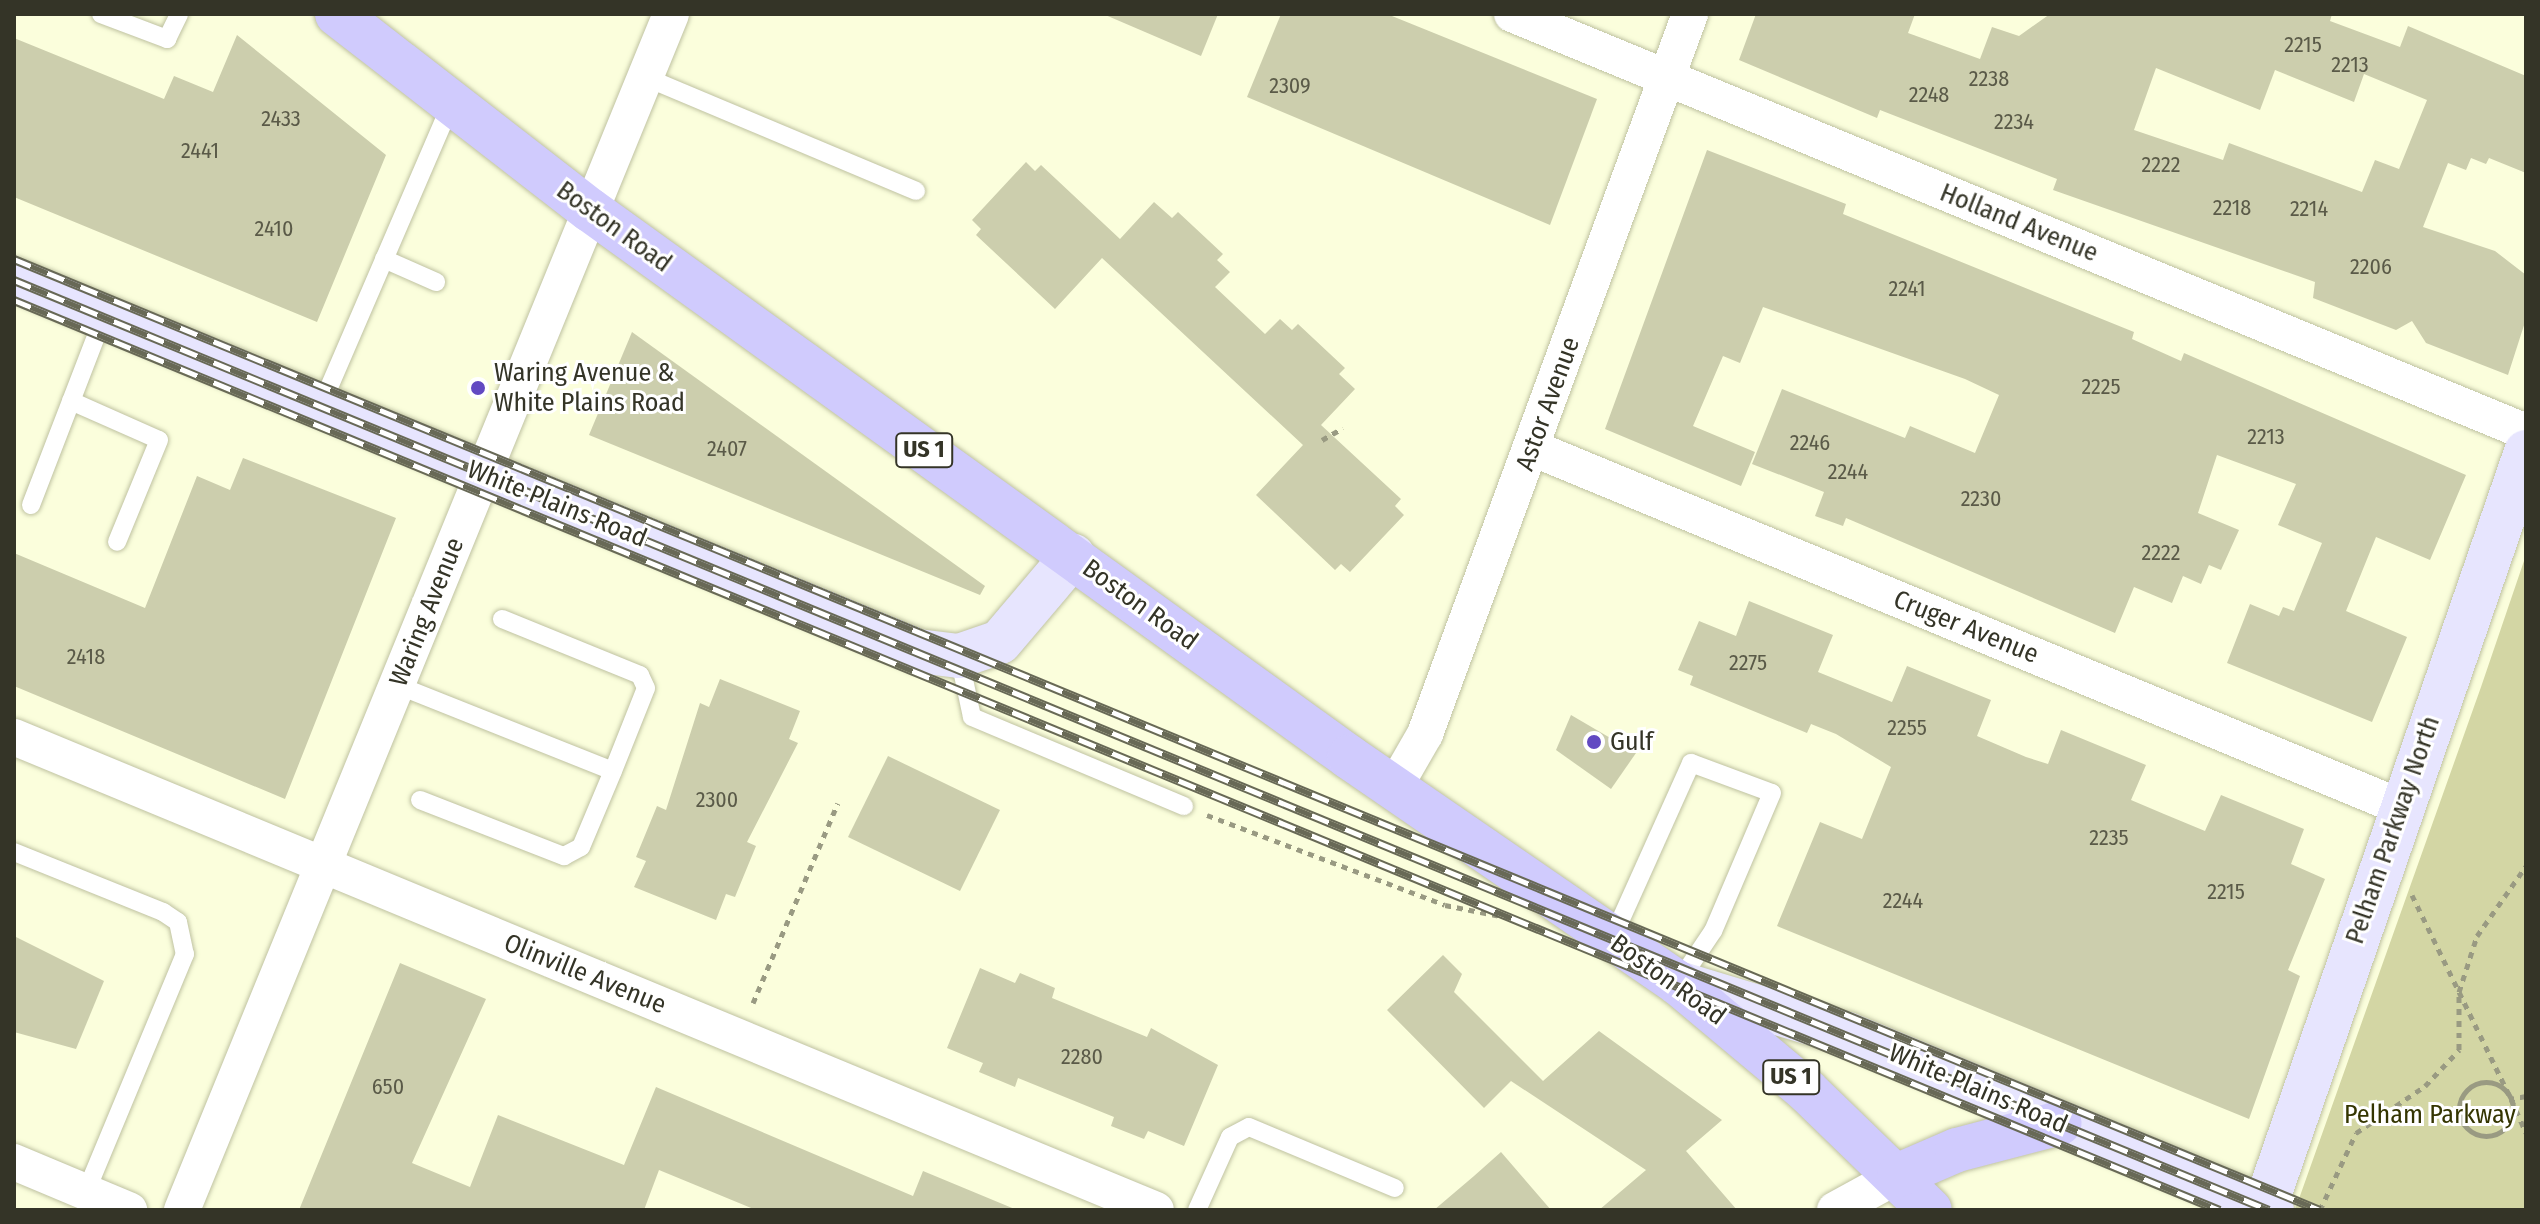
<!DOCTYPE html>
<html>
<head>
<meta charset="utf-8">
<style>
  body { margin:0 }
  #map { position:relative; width:2540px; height:1224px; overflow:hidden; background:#fbfedc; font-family:"Fira Sans Condensed",sans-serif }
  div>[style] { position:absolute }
  .green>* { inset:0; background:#d3d6a4 }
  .building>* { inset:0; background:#cccead }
  .path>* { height:5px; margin-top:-2.5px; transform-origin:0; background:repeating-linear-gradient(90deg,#999a82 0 6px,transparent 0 12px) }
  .path>.ring { margin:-2.5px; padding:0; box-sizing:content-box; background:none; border:5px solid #999a82; border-radius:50% }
  .roads { filter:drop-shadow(0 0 2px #bfc2a1) drop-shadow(0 0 2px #bfc2a1) }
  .lane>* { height:18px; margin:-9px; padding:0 9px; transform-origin:9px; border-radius:9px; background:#fff }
  .street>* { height:36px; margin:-18px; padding:0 18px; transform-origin:18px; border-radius:18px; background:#fff }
  .secondary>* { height:44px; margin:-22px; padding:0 22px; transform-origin:22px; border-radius:22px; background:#e7e5fe }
  .primary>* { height:44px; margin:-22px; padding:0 22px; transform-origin:22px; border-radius:22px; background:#d0cbfd }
  .rail>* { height:9px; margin-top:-4.5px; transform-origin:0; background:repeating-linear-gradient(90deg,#fff 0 18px,#686956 0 36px); box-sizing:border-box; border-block:2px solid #686956 }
  .dots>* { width:22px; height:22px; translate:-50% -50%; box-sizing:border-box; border:4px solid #fff; border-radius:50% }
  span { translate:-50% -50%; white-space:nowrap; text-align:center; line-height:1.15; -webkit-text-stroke:6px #fff; paint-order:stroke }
  .number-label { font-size:22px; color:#5a5a48 }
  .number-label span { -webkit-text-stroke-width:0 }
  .shield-label span { padding:2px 6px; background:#fff; border:2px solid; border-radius:6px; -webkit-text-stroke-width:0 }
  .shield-label { font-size:24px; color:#343427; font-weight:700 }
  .street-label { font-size:26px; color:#343427 }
  .poi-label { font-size:26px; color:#343427 }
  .left { translate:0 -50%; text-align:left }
  .park-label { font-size:26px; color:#343501 }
  .frame { position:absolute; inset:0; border:16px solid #343427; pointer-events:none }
</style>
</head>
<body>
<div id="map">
  <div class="green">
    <i style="clip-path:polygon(2526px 555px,2526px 1210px,2295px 1210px,2481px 687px)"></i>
  </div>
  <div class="building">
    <i style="clip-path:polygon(1103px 14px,1218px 14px,1201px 56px)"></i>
    <i style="clip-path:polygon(1281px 14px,1387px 14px,1597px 99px,1550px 225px,1247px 97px)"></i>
    <i style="clip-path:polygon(evenodd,1756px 14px,1915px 14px,1908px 33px,1980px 59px,1992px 27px,2019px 36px,2050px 14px,2332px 14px,2330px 21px,2400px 47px,2408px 26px,2526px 76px,2526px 173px,2489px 158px,2486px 164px,2471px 158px,2466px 170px,2448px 163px,2423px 227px,2495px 251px,2526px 275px,2526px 319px,2508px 375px,2426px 343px,2412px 321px,2396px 330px,2313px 298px,2315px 282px,2053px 190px,2057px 179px,1880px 110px,1877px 118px,1739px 60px,1756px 14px,2156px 68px,2260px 110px,2275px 70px,2354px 102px,2364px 74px,2427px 100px,2399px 169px,2375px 160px,2362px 192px,2229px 143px,2223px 160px,2134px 130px,2156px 68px)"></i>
    <i style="clip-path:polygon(237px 35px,386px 155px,317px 322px,14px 197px,14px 38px,164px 99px,174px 76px,213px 92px)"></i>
    <i style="clip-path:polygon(1707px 150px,1846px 204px,1843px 214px,2134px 332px,2132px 339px,2181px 361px,2184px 353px,2466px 475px,2430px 560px,2376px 537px,2346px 611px,2407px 637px,2372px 722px,2227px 663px,2250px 604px,2279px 616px,2283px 607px,2294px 611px,2322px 543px,2278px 525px,2296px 484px,2217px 455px,2198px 513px,2239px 530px,2221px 570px,2209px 565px,2201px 584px,2183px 576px,2172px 603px,2134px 587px,2115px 633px,1846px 518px,1843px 526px,1815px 516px,1824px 492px,1752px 464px,1782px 389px,1905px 438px,1910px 426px,1975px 453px,1999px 395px,1965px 379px,1763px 307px,1740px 363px,1723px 356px,1693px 426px,1755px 452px,1741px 486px,1605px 429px)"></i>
    <i style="clip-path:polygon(1026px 162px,1035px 171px,1041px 165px,1120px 239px,1154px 202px,1172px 218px,1178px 212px,1223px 254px,1217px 260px,1230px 272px,1215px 287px,1265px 334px,1280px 319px,1292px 330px,1298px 324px,1345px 368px,1339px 374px,1355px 389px,1321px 425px,1401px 499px,1395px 506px,1404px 515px,1350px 572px,1341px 564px,1335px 570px,1256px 495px,1303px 445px,1102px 258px,1055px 309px,976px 235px,981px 229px,972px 220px)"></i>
    <i style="clip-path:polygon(632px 332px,985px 586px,980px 595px,589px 435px)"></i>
    <i style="clip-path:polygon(243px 458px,396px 518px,285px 799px,14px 686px,14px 553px,145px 608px,197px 476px,230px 490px)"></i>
    <i style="clip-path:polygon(1749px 601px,1833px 635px,1818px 672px,1892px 702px,1907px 666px,1991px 700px,1977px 736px,2026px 757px,2048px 764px,2061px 730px,2146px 765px,2131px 800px,2164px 814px,2205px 831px,2221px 795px,2304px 829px,2291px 864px,2325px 879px,2288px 970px,2300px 976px,2249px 1119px,1777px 926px,1820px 822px,1862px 839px,1891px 767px,1836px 734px,1811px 724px,1807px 733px,1690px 685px,1693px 676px,1678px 670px,1699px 621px,1736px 636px)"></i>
    <i style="clip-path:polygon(720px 679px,800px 711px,789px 739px,798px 743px,747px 842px,756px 846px,735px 897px,726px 894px,716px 920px,634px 887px,646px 861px,636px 857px,657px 806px,666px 810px,700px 703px,709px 707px)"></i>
    <i style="clip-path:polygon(1571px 715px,1636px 753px,1611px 789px,1556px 750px)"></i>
    <i style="clip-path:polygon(888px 756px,1000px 810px,960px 891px,848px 837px)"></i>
    <i style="clip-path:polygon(14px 936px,104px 981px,76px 1049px,14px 1032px)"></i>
    <i style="clip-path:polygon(1443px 955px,1462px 974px,1454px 992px,1543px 1081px,1599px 1031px,1722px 1120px,1686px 1151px,1737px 1210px,1599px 1210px,1646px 1170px,1511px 1081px,1484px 1108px,1387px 1010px)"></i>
    <i style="clip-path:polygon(400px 963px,486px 999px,412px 1163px,470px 1187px,498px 1115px,624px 1165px,656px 1087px,913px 1196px,923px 1171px,1017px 1210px,756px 1210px,659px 1170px,644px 1210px,299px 1210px)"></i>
    <i style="clip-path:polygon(980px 968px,1015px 983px,1020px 973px,1055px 988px,1052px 998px,1147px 1037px,1151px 1028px,1218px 1065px,1184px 1146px,1148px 1131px,1144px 1139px,1111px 1126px,1114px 1117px,1018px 1078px,1015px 1087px,979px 1072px,983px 1063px,947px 1048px)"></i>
    <i style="clip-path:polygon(1501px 1152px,1551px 1210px,1434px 1210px,1474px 1176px)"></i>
  </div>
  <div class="path">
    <i style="left:1322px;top:440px;width:24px;rotate:-30deg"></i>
    <i style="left:1207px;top:815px;width:254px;rotate:20.7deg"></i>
    <i style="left:1445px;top:905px;width:71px;rotate:11.3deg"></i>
    <i style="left:2412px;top:895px;width:227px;rotate:64.1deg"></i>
    <i style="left:753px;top:1003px;width:217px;rotate:-67deg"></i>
    <i class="ring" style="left:2459px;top:1082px;width:49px;height:49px"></i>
    <i style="left:2526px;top:1096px;width:15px;rotate:169deg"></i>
    <i style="left:2511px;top:1099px;width:37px;rotate:66deg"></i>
    <i style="left:2320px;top:1210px;width:85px;rotate:-64.9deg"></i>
    <i style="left:2356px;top:1133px;width:83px;rotate:-34.3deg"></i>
    <i style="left:2425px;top:1086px;width:50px;rotate:-46.6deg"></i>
    <i style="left:2459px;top:1050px;width:58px;rotate:-90deg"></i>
    <i style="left:2459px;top:992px;width:59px;rotate:-72.2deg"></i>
    <i style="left:2477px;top:936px;width:85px;rotate:-55deg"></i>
  </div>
  <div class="roads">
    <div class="lane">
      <i style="left:101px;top:14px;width:71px;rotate:20.7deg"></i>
      <i style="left:167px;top:39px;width:28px;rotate:-64deg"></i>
      <i style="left:645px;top:77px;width:294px;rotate:22.8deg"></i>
      <i style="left:384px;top:259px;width:57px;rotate:23.9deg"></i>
      <i style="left:71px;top:401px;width:96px;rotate:23.9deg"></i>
      <i style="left:159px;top:440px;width:110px;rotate:112.4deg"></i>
      <i style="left:321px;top:406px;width:326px;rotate:-66.7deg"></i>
      <i style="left:31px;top:505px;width:203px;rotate:-68.9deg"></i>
      <i style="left:959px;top:656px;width:62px;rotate:78deg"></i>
      <i style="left:972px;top:717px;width:230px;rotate:22.8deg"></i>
      <i style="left:397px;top:685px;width:232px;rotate:21.7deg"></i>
      <i style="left:613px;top:771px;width:89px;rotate:-68.3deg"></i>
      <i style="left:646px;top:688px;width:14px;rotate:-115deg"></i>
      <i style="left:640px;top:675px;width:149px;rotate:-157.9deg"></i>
      <i style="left:420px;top:800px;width:155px;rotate:21.3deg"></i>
      <i style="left:564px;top:856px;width:19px;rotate:-28deg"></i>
      <i style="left:581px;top:847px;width:82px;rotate:-67.2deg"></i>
      <i style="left:14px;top:852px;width:161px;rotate:21.9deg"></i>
      <i style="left:163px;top:912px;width:18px;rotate:34deg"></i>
      <i style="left:178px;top:922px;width:33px;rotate:78deg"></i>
      <i style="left:185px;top:954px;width:258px;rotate:112.6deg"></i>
      <i style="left:1612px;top:939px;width:193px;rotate:-65.8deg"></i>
      <i style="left:1691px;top:763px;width:86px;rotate:20.3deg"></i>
      <i style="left:1772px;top:793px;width:150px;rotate:113.1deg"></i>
      <i style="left:1713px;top:931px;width:63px;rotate:123.9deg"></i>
      <i style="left:1197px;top:1210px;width:80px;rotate:-65.7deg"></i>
      <i style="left:1230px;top:1137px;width:21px;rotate:-28deg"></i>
      <i style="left:1249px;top:1127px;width:158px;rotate:22.7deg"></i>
    </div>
    <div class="street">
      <i style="left:1512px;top:14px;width:1097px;rotate:22.4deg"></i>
      <i style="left:1532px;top:448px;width:940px;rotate:22.45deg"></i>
      <i style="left:14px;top:737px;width:1236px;rotate:22.5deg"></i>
      <i style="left:1394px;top:788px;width:62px;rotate:-60.1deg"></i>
      <i style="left:1425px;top:734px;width:767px;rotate:-69.79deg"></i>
      <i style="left:14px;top:1162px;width:125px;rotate:22.7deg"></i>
      <i style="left:182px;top:1210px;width:1292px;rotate:-67.76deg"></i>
      <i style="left:1835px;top:1210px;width:73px;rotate:-28.7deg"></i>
    </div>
    <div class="secondary">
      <i style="left:14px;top:279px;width:978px;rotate:22.37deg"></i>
      <i style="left:918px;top:651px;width:41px;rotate:7deg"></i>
      <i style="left:959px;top:656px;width:43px;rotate:-18.9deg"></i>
      <i style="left:1000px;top:642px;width:113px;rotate:-49.7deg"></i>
      <i style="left:1678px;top:983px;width:177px;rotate:16.8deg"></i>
      <i style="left:1847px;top:1034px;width:460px;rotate:22.5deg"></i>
      <i style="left:2264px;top:1210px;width:802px;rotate:-70.93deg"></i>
    </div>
    <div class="primary">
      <i style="left:337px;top:14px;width:320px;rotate:37.8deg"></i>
      <i style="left:590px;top:210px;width:936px;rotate:35.78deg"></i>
      <i style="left:1349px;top:757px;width:399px;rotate:34.5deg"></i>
      <i style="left:1678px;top:983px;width:168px;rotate:39.9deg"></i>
      <i style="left:1807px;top:1091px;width:171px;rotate:44.1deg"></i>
      <i style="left:1899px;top:1175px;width:63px;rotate:-23.3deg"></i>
      <i style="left:1957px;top:1150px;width:106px;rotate:-14.7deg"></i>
    </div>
  </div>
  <div class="rail">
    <i style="left:14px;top:259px;width:2494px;rotate:22.41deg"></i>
    <i style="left:14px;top:280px;width:2439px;rotate:22.41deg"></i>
    <i style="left:14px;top:300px;width:2386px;rotate:22.42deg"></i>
  </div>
  <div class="dots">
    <i style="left:478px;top:388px;background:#6249c2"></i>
    <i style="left:1594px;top:742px;background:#6249c2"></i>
  </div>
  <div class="number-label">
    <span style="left:2303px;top:45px">2215</span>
    <span style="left:2350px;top:65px">2213</span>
    <span style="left:1989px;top:79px">2238</span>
    <span style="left:1290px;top:86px">2309</span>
    <span style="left:1929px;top:95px">2248</span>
    <span style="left:281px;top:119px">2433</span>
    <span style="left:2014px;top:122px">2234</span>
    <span style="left:200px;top:151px">2441</span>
    <span style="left:2161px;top:165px">2222</span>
    <span style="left:2232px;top:208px">2218</span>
    <span style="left:2309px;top:209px">2214</span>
    <span style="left:274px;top:229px">2410</span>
    <span style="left:2371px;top:267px">2206</span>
    <span style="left:1907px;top:289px">2241</span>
    <span style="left:2101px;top:387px">2225</span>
    <span style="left:2266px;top:437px">2213</span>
    <span style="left:1810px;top:443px">2246</span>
    <span style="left:727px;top:449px">2407</span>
    <span style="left:1848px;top:472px">2244</span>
    <span style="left:1981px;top:499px">2230</span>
    <span style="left:2161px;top:553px">2222</span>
    <span style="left:86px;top:657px">2418</span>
    <span style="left:1748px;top:663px">2275</span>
    <span style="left:1907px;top:728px">2255</span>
    <span style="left:717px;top:800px">2300</span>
    <span style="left:2109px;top:838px">2235</span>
    <span style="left:2226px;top:892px">2215</span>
    <span style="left:1903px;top:901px">2244</span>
    <span style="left:1082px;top:1057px">2280</span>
    <span style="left:388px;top:1087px">650</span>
  </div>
  <div class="shield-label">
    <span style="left:924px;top:450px">US 1</span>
    <span style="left:1791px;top:1077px">US 1</span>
  </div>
  <div class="street-label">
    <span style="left:2019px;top:223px;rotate:22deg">Holland Avenue</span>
    <span style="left:614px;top:227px;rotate:36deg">Boston Road</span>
    <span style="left:1548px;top:404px;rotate:-70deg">Astor Avenue</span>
    <span style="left:557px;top:504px;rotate:22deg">White Plains Road</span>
    <span style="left:1140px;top:605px;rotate:36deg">Boston Road</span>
    <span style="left:427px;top:612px;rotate:-68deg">Waring Avenue</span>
    <span style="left:1966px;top:627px;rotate:22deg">Cruger Avenue</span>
    <span style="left:2393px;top:830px;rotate:-71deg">Pelham Parkway North</span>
    <span style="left:585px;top:974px;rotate:22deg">Olinville Avenue</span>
    <span style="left:1668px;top:980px;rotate:36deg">Boston Road</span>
    <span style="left:1978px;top:1089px;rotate:23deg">White Plains Road</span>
  </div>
  <div class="poi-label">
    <span class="left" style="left:494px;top:388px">Waring Avenue &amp;<br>White Plains Road</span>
    <span class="left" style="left:1610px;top:742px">Gulf</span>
  </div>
  <div class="park-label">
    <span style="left:2430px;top:1115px">Pelham Parkway</span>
  </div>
  <div class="frame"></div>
</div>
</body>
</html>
